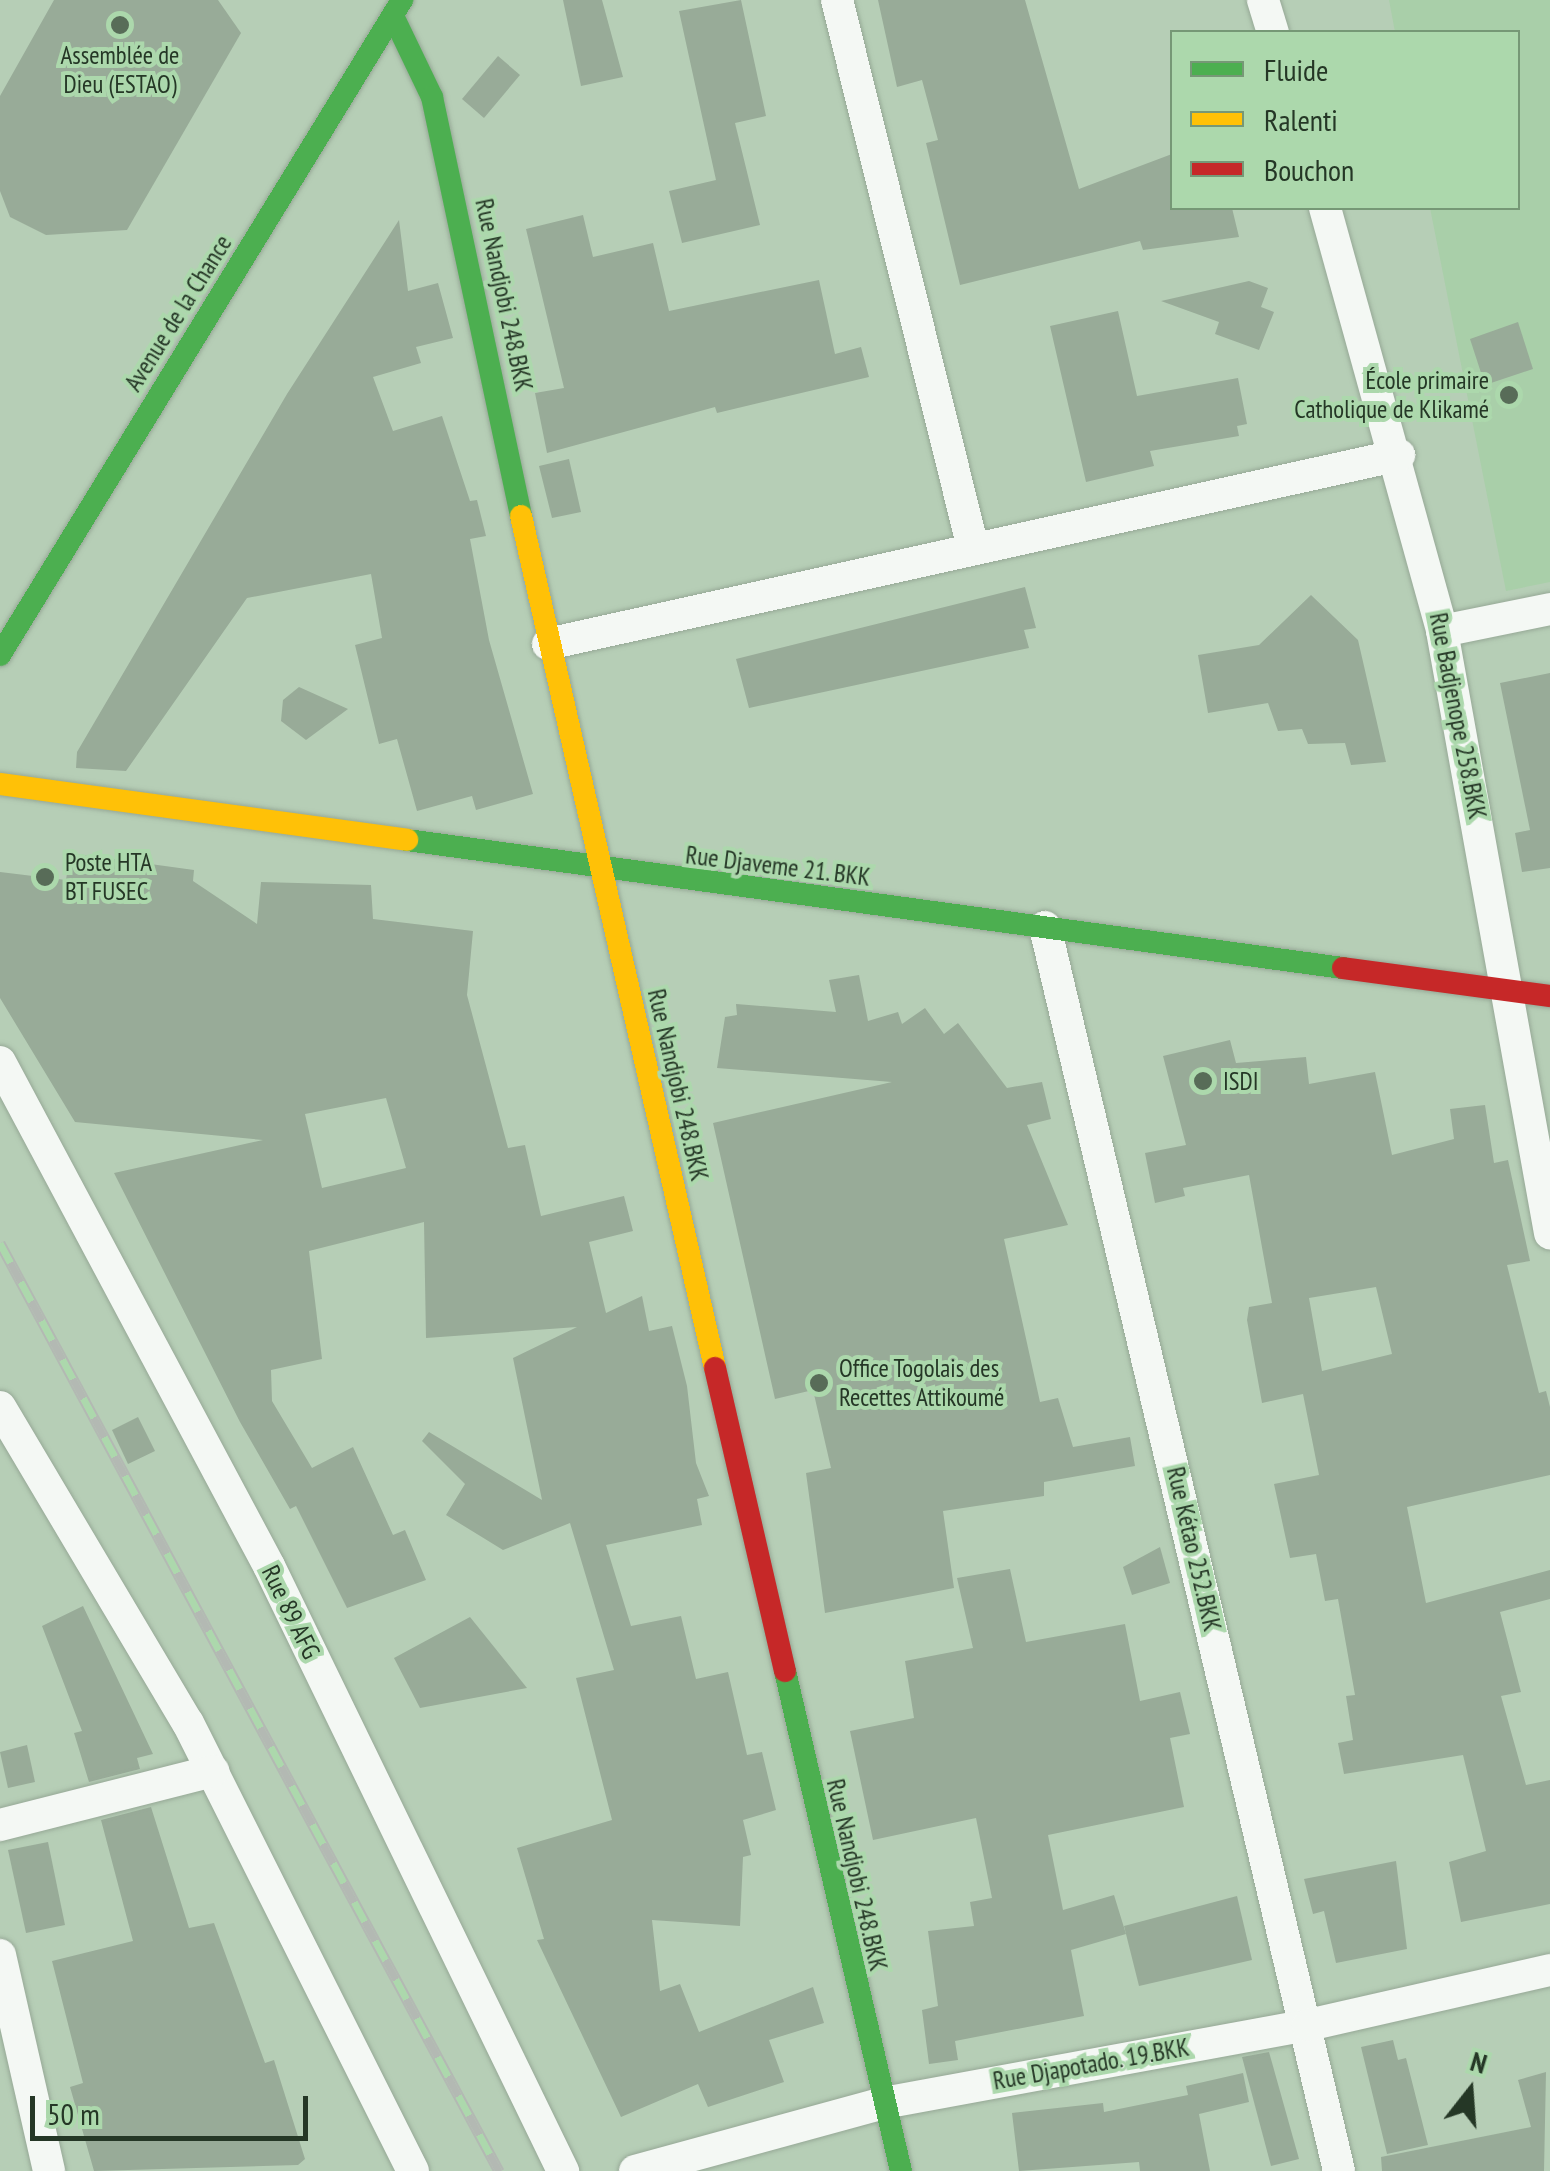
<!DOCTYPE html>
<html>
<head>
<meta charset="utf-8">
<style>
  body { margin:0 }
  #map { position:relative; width:1550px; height:2171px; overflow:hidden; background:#b6ceb6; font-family:"PT Sans Narrow",sans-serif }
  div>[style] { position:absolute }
  .built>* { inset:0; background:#a9cfa9 }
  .building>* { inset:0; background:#98ab98 }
  .roads { filter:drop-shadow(0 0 2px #96a896) drop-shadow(0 0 2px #96a896) }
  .street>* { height:32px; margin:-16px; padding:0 16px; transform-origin:16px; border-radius:16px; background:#f4f8f4 }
  .fast>* { height:22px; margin:-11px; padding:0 11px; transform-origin:11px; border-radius:11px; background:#4caf50 }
  .slow>* { height:22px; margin:-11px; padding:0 11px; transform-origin:11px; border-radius:11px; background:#ffc107 }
  .jam>* { height:22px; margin:-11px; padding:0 11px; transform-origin:11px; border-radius:11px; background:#c62828 }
  .rail>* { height:11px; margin-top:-5.5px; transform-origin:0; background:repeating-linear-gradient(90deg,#acd8ac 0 22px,#b3b9b3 0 44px); box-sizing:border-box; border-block:2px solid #b3b9b3 }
  .dots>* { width:28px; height:28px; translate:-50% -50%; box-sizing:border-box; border:5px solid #acd8ac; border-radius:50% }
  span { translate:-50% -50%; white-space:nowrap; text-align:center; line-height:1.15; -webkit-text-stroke:8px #acd8ac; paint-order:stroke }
  .poi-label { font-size:25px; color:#253726 }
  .right { translate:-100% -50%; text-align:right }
  .left { translate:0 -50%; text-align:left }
  .street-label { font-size:25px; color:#253726 }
  .legend { position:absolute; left:1170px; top:30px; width:350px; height:180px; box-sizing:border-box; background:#acd8ac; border:2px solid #769876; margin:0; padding:12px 18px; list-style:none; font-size:30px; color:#253726 }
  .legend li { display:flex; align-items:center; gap:20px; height:50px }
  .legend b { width:50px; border:2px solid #769876 }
  .north { position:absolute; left:1420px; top:2041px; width:100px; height:100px; -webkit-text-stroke:8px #acd8ac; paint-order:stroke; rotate:17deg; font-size:28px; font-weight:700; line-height:40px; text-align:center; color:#253726 }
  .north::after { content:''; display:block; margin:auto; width:35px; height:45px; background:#253726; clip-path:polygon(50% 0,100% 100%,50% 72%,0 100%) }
  .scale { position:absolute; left:30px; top:2096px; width:278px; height:45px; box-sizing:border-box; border:5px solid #253726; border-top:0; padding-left:12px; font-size:30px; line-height:35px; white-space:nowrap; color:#253726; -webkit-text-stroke:8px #acd8ac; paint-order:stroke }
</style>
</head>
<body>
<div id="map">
  <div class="built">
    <i style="clip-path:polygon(1389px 0,1550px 0,1550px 582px,1506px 591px,1430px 208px,1518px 208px,1518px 32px,1395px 32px)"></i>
  </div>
  <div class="building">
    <i style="clip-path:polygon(54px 0,218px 0,241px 33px,127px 230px,46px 235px,10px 217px,0 191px,0 96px)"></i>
    <i style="clip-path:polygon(563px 0,602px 0,623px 77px,581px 86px)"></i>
    <i style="clip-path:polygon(741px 0,766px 116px,735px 123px,760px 225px,682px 243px,669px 191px,716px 180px,679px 11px)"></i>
    <i style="clip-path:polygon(878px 0,1025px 0,1079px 189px,1172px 154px,1172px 208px,1232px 208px,1239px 237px,1143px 250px,1140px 241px,960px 285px,926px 143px,938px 140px,922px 80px,897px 87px)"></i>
    <i style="clip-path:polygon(498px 56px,520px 75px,484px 118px,462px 99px)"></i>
    <i style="clip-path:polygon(583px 215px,593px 257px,653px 243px,669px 311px,819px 280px,835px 354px,861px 347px,869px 377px,717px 413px,715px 407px,547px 453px,535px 393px,564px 388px,526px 229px)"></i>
    <i style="clip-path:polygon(399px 220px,408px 291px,438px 283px,453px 338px,416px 347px,421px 363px,373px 377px,393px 431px,442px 416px,470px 501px,477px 500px,486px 536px,470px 539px,489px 640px,533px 794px,476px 810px,472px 796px,417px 811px,397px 739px,379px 744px,355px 645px,382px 638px,371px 574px,247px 598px,126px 771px,76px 768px,77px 752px,287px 394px)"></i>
    <i style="clip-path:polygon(1249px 281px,1268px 288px,1261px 307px,1274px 312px,1259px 350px,1215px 334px,1219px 322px,1161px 301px)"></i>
    <i style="clip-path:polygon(1118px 311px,1137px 396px,1238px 378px,1247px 424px,1237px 426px,1239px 436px,1150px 451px,1154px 466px,1086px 482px,1050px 326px)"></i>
    <i style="clip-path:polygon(1518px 322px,1533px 369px,1485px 385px,1470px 339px)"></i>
    <i style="clip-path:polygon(569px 459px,581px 512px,552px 518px,539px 466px)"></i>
    <i style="clip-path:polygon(1025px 587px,1036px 628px,1024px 630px,1029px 648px,749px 708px,736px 659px)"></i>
    <i style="clip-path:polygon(1311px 595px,1358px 640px,1386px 762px,1351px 765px,1345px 743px,1308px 744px,1302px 729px,1278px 731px,1268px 703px,1208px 713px,1198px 655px,1259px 645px)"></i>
    <i style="clip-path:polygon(1550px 673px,1550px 868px,1522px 872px,1515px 833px,1530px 830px,1500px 683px)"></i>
    <i style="clip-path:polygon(299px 687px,348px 709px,306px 740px,281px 721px,283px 700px)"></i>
    <i style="clip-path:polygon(evenodd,70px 853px,194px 870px,193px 881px,257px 924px,261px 882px,371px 885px,373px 919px,473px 931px,467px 995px,508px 1148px,525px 1145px,541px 1216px,624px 1196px,633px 1231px,589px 1242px,606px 1313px,642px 1296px,649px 1331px,672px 1326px,687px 1386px,696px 1463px,709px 1496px,697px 1499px,702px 1525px,606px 1545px,631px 1626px,681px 1616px,696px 1679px,728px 1672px,747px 1755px,762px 1752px,776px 1810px,743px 1820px,751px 1855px,743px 1857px,740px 1926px,652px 1920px,660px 1991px,680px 1984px,699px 2032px,813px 1987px,824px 2023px,769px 2040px,784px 2082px,708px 2107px,698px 2084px,621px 2117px,537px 1940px,544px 1939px,517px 1848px,612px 1820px,576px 1678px,614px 1670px,570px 1523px,503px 1550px,446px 1515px,465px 1484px,422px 1441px,429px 1432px,542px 1500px,513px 1358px,577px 1327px,426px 1338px,424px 1222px,309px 1251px,322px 1359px,271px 1370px,272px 1401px,312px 1468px,353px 1447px,393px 1535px,405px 1530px,426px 1580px,347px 1608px,296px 1506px,290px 1509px,240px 1422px,114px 1173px,263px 1140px,75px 1122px,0 998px,0 872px,66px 880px,70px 853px,386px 1098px,406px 1168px,322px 1188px,305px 1114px,386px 1098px)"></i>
    <i style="clip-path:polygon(859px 975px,868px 1021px,898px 1012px,902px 1024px,925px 1008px,944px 1034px,958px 1023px,1007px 1088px,1042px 1082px,1051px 1119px,1027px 1125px,1068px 1225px,1004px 1239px,1040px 1402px,1058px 1398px,1073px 1447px,1130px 1437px,1135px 1466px,1044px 1482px,1044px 1496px,943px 1511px,954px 1588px,825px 1613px,806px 1473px,831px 1468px,813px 1390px,775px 1399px,713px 1123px,892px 1082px,717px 1068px,725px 1017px,737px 1015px,736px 1004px,836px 1012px,829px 980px)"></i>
    <i style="clip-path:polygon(evenodd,1230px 1040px,1236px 1063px,1306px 1057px,1309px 1084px,1375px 1072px,1392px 1155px,1454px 1139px,1450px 1109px,1485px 1105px,1494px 1163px,1508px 1160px,1530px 1261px,1507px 1265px,1539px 1393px,1546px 1391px,1550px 1407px,1550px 1475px,1407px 1507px,1426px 1603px,1550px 1570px,1550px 1599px,1500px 1612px,1521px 1692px,1501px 1696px,1526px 1785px,1550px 1780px,1550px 1904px,1461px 1922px,1449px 1862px,1486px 1851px,1463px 1755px,1344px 1774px,1338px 1743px,1353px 1740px,1346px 1696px,1355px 1695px,1338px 1599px,1325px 1601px,1316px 1554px,1290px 1558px,1274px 1484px,1319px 1475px,1303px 1394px,1262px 1403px,1247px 1320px,1249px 1307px,1272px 1303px,1249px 1175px,1183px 1188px,1185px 1196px,1155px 1203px,1145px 1153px,1186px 1145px,1163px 1056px,1230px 1040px,1376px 1287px,1392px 1354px,1322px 1371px,1309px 1298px,1376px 1287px)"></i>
    <i style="clip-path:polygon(138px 1417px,155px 1451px,128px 1464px,112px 1430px)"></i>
    <i style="clip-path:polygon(1160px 1547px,1170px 1583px,1132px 1595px,1123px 1567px)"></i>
    <i style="clip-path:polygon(1010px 1569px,1026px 1642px,1125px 1624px,1140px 1701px,1180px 1692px,1190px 1734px,1170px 1738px,1184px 1807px,1048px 1835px,1063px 1910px,1114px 1895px,1126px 1934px,1071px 1950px,1084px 2016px,955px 2041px,958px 2060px,929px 2064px,922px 2010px,938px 2006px,928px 1931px,974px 1926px,970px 1902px,992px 1898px,976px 1818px,873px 1840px,850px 1731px,914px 1718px,905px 1661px,973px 1648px,957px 1578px)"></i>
    <i style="clip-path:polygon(83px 1606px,153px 1754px,137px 1758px,140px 1769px,89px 1782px,74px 1733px,82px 1731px,42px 1626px)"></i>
    <i style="clip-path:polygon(470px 1617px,527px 1688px,420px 1708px,394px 1658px)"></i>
    <i style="clip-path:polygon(27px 1745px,35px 1782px,8px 1788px,0 1752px)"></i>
    <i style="clip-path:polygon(151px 1807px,189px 1928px,214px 1923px,265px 2063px,274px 2060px,305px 2159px,298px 2165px,94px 2171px,70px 2087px,83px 2083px,52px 1961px,133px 1941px,101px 1820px)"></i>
    <i style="clip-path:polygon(48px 1842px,65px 1925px,26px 1933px,8px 1850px)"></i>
    <i style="clip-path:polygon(1396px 1861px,1407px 1949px,1336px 1963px,1324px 1911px,1313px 1914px,1304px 1879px)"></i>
    <i style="clip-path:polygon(1237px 1896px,1252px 1960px,1139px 1986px,1124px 1926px)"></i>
    <i style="clip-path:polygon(1393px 2040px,1398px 2060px,1406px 2058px,1428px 2145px,1387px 2154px,1361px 2047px)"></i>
    <i style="clip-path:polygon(1269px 2052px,1299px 2159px,1271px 2166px,1242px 2057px)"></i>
    <i style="clip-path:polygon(1546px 2072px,1544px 2171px,1382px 2171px,1381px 2157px,1531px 2127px,1518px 2080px)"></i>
    <i style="clip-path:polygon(1243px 2073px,1249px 2102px,1199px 2114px,1210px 2171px,1140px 2171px,1139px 2162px,1019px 2171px,1012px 2113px,1103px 2103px,1104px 2112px,1188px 2095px,1186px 2086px)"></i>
  </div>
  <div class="roads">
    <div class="street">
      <i style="left:837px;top:0;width:561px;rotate:76.06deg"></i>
      <i style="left:1263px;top:0;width:34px;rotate:73deg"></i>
      <i style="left:1325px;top:208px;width:439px;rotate:74.5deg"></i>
      <i style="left:1442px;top:631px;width:612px;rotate:79.83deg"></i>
      <i style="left:1442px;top:631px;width:110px;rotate:-11.5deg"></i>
      <i style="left:548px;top:644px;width:872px;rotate:-12.52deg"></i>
      <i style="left:1045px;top:927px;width:1278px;rotate:76.7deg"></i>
      <i style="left:0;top:1062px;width:571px;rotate:61.91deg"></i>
      <i style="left:269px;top:1566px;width:673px;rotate:64.08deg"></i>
      <i style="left:0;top:1407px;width:368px;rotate:59.3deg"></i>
      <i style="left:188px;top:1723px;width:501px;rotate:63.33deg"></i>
      <i style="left:0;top:1825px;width:220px;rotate:-14.2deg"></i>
      <i style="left:0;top:1955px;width:221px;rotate:77.2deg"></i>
      <i style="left:635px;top:2171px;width:257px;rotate:-15.3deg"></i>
      <i style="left:883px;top:2103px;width:432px;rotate:-10.4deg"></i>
      <i style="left:1308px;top:2025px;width:248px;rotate:-12.8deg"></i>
    </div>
    <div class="fast">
      <i style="left:393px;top:16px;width:90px;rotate:64.3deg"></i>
      <i style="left:432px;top:97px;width:428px;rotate:78deg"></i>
      <i style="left:0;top:655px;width:769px;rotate:-58.46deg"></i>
      <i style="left:407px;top:840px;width:945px;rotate:7.79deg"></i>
      <i style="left:785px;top:1671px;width:513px;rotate:76.94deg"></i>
    </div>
    <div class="slow">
      <i style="left:521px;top:516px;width:874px;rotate:77.17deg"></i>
      <i style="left:0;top:784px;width:411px;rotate:7.8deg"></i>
    </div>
    <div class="jam">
      <i style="left:1343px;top:968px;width:209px;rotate:7.7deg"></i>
      <i style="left:715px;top:1368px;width:311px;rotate:77deg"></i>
    </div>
  </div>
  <div class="rail">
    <i style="left:0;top:1243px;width:1054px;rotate:61.73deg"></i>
  </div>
  <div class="dots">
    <i style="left:120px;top:25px;background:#586c58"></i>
    <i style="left:1509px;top:395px;background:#586c58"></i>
    <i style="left:45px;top:877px;background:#586c58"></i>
    <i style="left:1203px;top:1081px;background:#586c58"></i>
    <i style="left:819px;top:1383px;background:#586c58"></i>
  </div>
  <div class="poi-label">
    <span style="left:120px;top:70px">Assemblée de<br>Dieu (ESTAO)</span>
    <span class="right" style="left:1489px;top:395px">École primaire<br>Catholique de Klikamé</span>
    <span class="left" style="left:65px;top:877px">Poste HTA<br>BT FUSEC</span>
    <span class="left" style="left:1223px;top:1081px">ISDI</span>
    <span class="left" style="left:839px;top:1383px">Office Togolais des<br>Recettes Attikoumé</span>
  </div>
  <div class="street-label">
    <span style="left:504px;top:295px;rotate:78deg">Rue Nandjobi 248.BKK</span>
    <span style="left:178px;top:313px;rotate:-58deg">Avenue de la Chance</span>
    <span style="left:1458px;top:716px;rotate:79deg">Rue Badjenope 258.BKK</span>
    <span style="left:778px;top:866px;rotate:7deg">Rue Djaveme 21. BKK</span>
    <span style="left:678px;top:1085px;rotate:77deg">Rue Nandjobi 248.BKK</span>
    <span style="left:1194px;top:1549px;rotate:77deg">Rue Kétao 252.BKK</span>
    <span style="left:291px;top:1612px;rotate:64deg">Rue 89 AFG</span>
    <span style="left:857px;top:1875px;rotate:77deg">Rue Nandjobi 248.BKK</span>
    <span style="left:1091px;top:2064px;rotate:-10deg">Rue Djapotado. 19.BKK</span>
  </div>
  <ul class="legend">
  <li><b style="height:12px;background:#4caf50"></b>Fluide</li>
  <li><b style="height:12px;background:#ffc107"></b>Ralenti</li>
  <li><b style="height:12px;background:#c62828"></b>Bouchon</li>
  </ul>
  <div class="north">N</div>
  <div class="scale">50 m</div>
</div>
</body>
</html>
